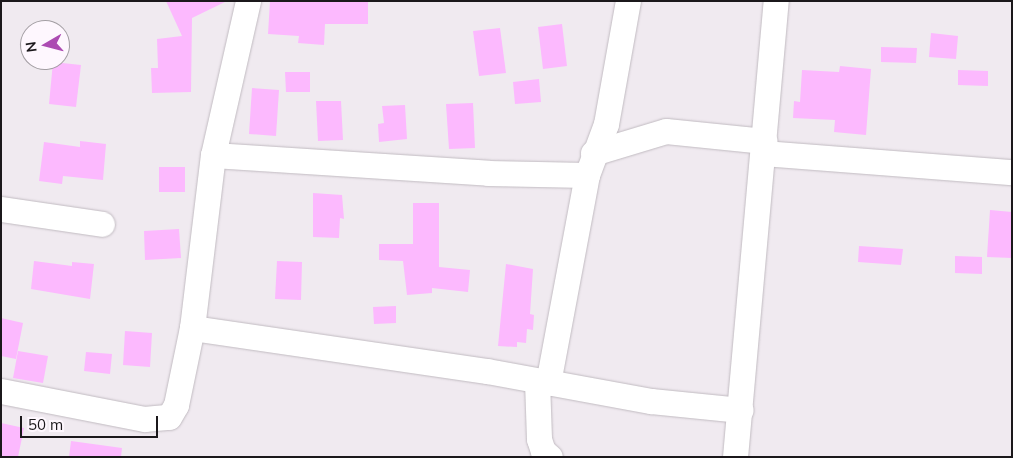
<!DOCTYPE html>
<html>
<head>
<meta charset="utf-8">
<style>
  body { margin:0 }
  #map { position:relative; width:1013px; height:458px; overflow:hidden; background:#f0eaf0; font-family:Mulish,sans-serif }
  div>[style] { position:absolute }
  .building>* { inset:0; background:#fcb9fe }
  .roads { filter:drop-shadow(0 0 1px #c1bbc1) drop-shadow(0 0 1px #c1bbc1) }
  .minor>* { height:25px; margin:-12.5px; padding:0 12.5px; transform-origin:12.5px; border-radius:12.5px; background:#fff }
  span { translate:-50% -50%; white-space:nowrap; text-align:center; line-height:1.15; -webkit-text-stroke:5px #fef7fe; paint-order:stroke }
  .frame { position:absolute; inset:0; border:2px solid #1b181b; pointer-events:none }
  .north { position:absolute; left:20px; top:20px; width:50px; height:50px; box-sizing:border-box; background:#fef7fe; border:1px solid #a39ea3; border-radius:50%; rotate:262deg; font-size:14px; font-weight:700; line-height:20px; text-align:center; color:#1b181b }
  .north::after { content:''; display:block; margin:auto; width:18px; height:22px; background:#ac4bb2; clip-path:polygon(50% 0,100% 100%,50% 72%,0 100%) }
  .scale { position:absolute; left:20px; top:416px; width:138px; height:22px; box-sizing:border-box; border:2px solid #1b181b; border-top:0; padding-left:6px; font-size:15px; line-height:18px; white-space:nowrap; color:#1b181b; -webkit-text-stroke:4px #fef7fe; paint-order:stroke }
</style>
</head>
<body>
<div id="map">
  <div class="building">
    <i style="clip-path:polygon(166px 1px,227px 1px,192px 18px,191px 92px,152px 93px,151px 68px,158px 68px,157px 39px,182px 36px)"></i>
    <i style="clip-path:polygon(270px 1px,368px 1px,368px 24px,325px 24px,324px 45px,298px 43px,299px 36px,268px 34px)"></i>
    <i style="clip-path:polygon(562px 24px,567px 66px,543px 69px,538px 27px)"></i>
    <i style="clip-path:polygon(500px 28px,506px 73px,479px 76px,473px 31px)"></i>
    <i style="clip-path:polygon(931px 33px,958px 36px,956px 59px,929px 57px)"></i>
    <i style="clip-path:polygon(881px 47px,917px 48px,916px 63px,881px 62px)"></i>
    <i style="clip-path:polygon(53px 62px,81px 65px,76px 107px,49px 104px)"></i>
    <i style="clip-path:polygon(840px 66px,871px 69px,866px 135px,834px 132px,835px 120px,793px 118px,794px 101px,800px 102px,802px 70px,839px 72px)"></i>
    <i style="clip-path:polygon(958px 70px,988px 71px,988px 86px,958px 85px)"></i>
    <i style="clip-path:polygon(285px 72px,310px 72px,310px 92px,286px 92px)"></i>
    <i style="clip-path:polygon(539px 79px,541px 102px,515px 104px,513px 82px)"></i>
    <i style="clip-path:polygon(252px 88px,279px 90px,276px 136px,249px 134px)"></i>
    <i style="clip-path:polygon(316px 101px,341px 101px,343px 140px,318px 141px)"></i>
    <i style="clip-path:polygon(473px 103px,475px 148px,449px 149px,446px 104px)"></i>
    <i style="clip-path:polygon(405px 105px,407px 139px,379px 142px,378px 124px,384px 123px,382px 106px)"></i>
    <i style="clip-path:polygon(80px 141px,106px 144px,103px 180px,63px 176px,62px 184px,39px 181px,44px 142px,80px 147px)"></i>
    <i style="clip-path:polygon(159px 167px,185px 167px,185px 192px,159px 192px)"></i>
    <i style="clip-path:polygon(313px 193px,342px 195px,344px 219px,340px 218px,339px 238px,313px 237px)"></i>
    <i style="clip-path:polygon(413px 203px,439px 203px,439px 267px,470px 270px,468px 292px,432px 288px,432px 293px,407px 295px,403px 261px,379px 260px,379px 244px,413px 244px)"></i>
    <i style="clip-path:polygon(990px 210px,1012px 212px,1012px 258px,987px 257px)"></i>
    <i style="clip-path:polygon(179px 229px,181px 258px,145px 260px,144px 231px)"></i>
    <i style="clip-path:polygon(859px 246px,903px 249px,901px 265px,858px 262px)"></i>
    <i style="clip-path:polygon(955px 256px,982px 257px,982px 274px,955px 273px)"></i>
    <i style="clip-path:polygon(34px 261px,72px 266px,72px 262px,94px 264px,90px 299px,31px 289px)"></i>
    <i style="clip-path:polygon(277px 261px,302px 262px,301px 300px,275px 299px)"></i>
    <i style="clip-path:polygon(506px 264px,533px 269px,530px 314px,534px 315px,533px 330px,527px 329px,526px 343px,517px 342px,517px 347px,498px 346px)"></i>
    <i style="clip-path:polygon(396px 306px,396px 323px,374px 324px,373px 307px)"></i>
    <i style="clip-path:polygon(1px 318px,23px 323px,16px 359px,1px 356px)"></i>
    <i style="clip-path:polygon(125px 331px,152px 333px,150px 367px,123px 365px)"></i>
    <i style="clip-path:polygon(18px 351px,48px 356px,43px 383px,13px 378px)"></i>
    <i style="clip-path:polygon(86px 352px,112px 354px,110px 374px,84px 371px)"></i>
    <i style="clip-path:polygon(1px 423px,24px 428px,18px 457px,1px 457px)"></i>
    <i style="clip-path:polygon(71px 441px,122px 448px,121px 457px,69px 457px)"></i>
  </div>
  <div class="roads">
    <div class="minor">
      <i style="left:593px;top:153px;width:76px;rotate:-16.8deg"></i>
      <i style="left:666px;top:131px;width:99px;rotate:5.8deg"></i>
      <i style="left:763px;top:153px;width:250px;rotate:4.4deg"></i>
      <i style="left:213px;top:155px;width:276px;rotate:3.7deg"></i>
      <i style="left:488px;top:173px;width:99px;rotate:1.2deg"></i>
      <i style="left:587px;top:175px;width:54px;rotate:-69.6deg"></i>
      <i style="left:606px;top:124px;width:125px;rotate:-79.9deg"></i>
      <i style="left:1px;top:209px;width:102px;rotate:8.4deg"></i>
      <i style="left:192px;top:328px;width:174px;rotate:-83.1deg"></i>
      <i style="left:213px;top:155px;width:158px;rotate:-77.2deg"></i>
      <i style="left:537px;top:381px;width:58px;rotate:88deg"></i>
      <i style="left:539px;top:439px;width:13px;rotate:72deg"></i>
      <i style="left:543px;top:451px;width:9px;rotate:41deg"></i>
      <i style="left:548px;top:383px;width:212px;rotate:-79.4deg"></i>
      <i style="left:1px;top:391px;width:146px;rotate:11.1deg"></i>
      <i style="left:144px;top:419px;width:25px;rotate:-5deg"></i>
      <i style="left:169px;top:417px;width:14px;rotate:-60deg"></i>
      <i style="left:176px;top:405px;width:79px;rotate:-78.3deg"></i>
      <i style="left:192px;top:328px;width:298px;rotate:8.3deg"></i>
      <i style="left:487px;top:371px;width:167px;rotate:10.4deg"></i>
      <i style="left:651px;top:401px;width:90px;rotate:5.7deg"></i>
      <i style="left:735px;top:457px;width:458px;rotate:-84.9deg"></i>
    </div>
  </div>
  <div class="frame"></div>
  <div class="north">N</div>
  <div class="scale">50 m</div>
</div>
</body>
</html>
